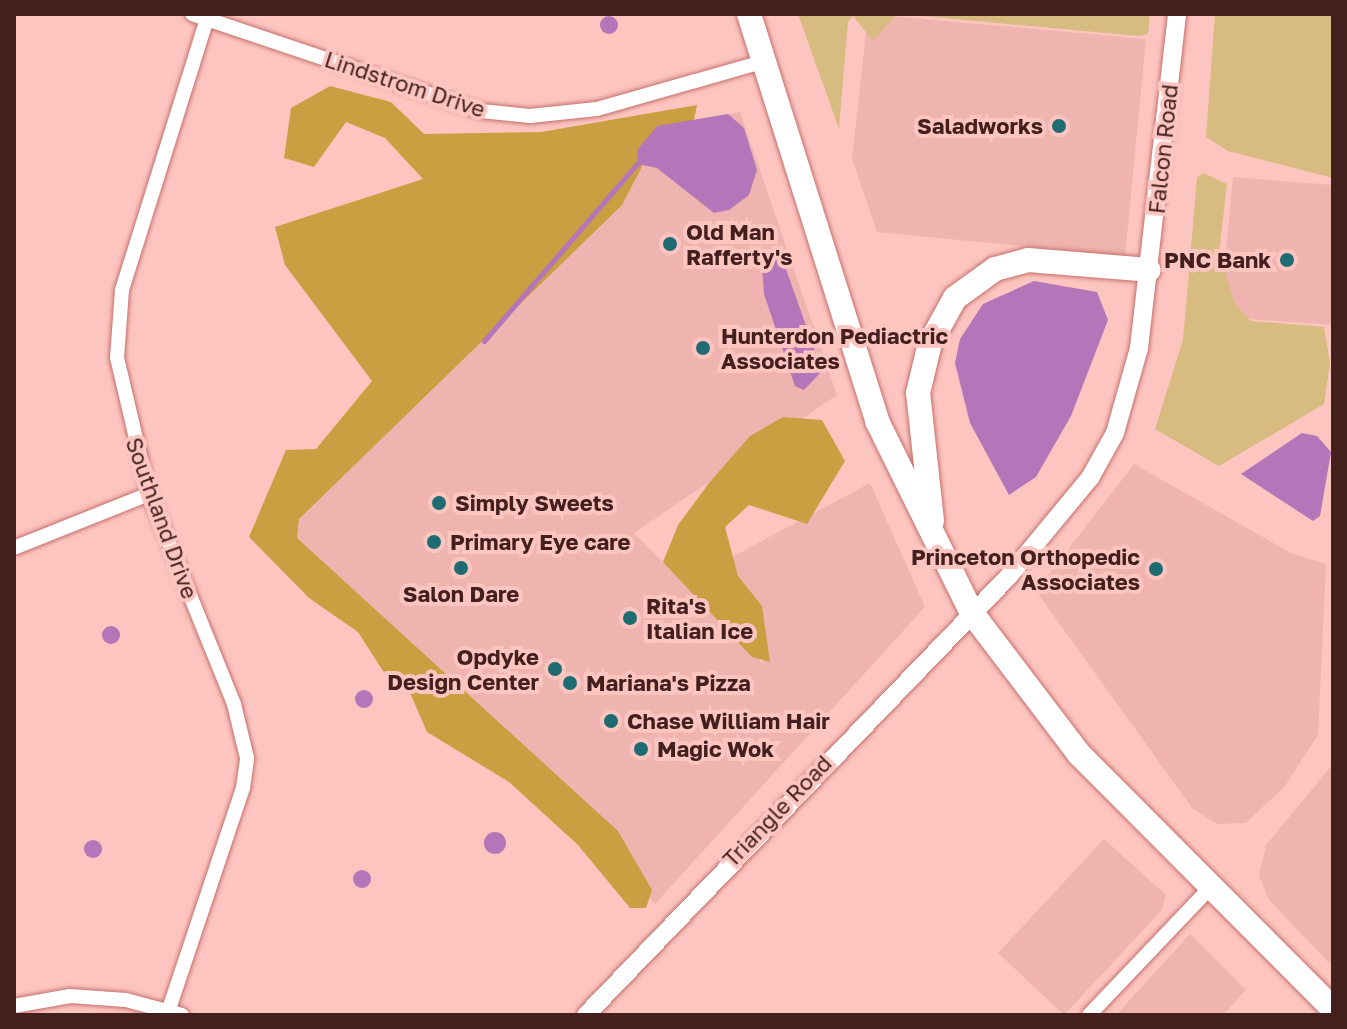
<!DOCTYPE html>
<html>
<head>
<meta charset="utf-8">
<style>
  body { margin:0 }
  #map { position:relative; width:1347px; height:1029px; overflow:hidden; background:#fdc5c0; font-family:"Golos Text",sans-serif }
  div>[style] { position:absolute }
  .built>* { inset:0; background:#efb4af }
  .green>* { inset:0; background:#d8bb81 }
  .forest>* { inset:0; background:#ca9f41 }
  .water>* { inset:0; background:#b475b9 }
  .round { border-radius:50% }
  .stream>* { height:5px; margin:-2.5px; padding:0 2.5px; transform-origin:2.5px; border-radius:2.5px; background:#b475b9 }
  .roads { filter:drop-shadow(0 0 2px #c5706b) drop-shadow(0 0 2px #c5706b) }
  .street>* { height:14px; margin:-7px; padding:0 7px; transform-origin:7px; border-radius:7px; background:#fff }
  .secondary>* { height:18px; margin:-9px; padding:0 9px; transform-origin:9px; border-radius:9px; background:#fff }
  .highway>* { height:24px; margin:-12px; padding:0 12px; transform-origin:12px; border-radius:12px; background:#fff }
  .dots>* { width:22px; height:22px; translate:-50% -50%; box-sizing:border-box; border:4px solid #fdc5c0; border-radius:50% }
  span { translate:-50% -50%; white-space:nowrap; text-align:center; line-height:1.15; -webkit-text-stroke:8px #fdc5c0; paint-order:stroke }
  .street-label { font-size:22px; color:#43201e }
  .poi-label { font-size:22px; color:#43201e; font-weight:700 }
  .right { translate:-100% -50%; text-align:right }
  .left { translate:0 -50%; text-align:left }
  .frame { position:absolute; inset:0; border:16px solid #43201e; pointer-events:none }
</style>
</head>
<body>
<div id="map">
  <div class="built">
    <i style="clip-path:polygon(868px 14px,1146px 39px,1125px 256px,877px 232px,852px 159px)"></i>
    <i style="clip-path:polygon(740px 112px,837px 395px,634px 533px,764px 664px,721px 563px,870px 483px,925px 607px,655px 904px,271px 524px,667px 127px)"></i>
    <i style="clip-path:polygon(1233px 177px,1333px 185px,1333px 325px,1220px 317px)"></i>
    <i style="clip-path:polygon(1134px 464px,1291px 553px,1326px 564px,1318px 735px,1285px 786px,1246px 823px,1217px 824px,1192px 808px,1036px 591px)"></i>
    <i style="clip-path:polygon(1333px 764px,1333px 967px,1269px 900px,1259px 876px,1266px 845px)"></i>
    <i style="clip-path:polygon(1104px 839px,1166px 895px,1162px 910px,1064px 1015px,998px 953px)"></i>
    <i style="clip-path:polygon(1190px 934px,1246px 990px,1223px 1015px,1116px 1015px)"></i>
  </div>
  <div class="green">
    <i style="clip-path:polygon(798px 14px,897px 14px,873px 41px,853px 16px,848px 22px,839px 129px)"></i>
    <i style="clip-path:polygon(900px 14px,1150px 14px,1148px 34px,1138px 36px)"></i>
    <i style="clip-path:polygon(1215px 14px,1328px 14px,1333px 20px,1333px 178px,1228px 151px,1206px 137px)"></i>
    <i style="clip-path:polygon(1203px 173px,1227px 184px,1219px 254px,1235px 304px,1251px 321px,1324px 327px,1330px 363px,1324px 404px,1219px 466px,1155px 429px,1183px 340px,1197px 178px)"></i>
  </div>
  <div class="forest">
    <i style="clip-path:polygon(330px 86px,391px 102px,424px 134px,541px 132px,697px 105px,693px 125px,651px 149px,622px 205px,299px 519px,297px 538px,618px 831px,652px 890px,646px 908px,630px 908px,578px 845px,509px 782px,427px 732px,410px 693px,383px 671px,358px 632px,309px 598px,249px 537px,286px 450px,316px 449px,372px 381px,285px 265px,275px 227px,423px 179px,385px 138px,346px 122px,314px 167px,284px 158px,291px 108px)"></i>
    <i style="clip-path:polygon(783px 417px,822px 420px,845px 461px,807px 524px,749px 505px,725px 527px,738px 576px,762px 606px,770px 662px,752px 657px,663px 562px,678px 525px,709px 483px,750px 436px)"></i>
  </div>
  <div class="water">
    <i class="round" style="left:600px;top:16px;width:18px;height:18px"></i>
    <i style="clip-path:polygon(728px 114px,744px 128px,757px 170px,749px 195px,729px 210px,714px 213px,657px 168px,638px 164px,637px 150px,657px 126px)"></i>
    <i style="clip-path:polygon(781px 255px,822px 371px,804px 390px,795px 386px,764px 294px,762px 266px)"></i>
    <i style="clip-path:polygon(1034px 281px,1097px 292px,1108px 320px,1071px 416px,1036px 477px,1009px 495px,970px 423px,955px 363px,960px 339px,983px 304px)"></i>
    <i style="clip-path:polygon(1302px 433px,1317px 436px,1331px 452px,1320px 516px,1313px 521px,1241px 474px)"></i>
    <i class="round" style="left:102px;top:626px;width:18px;height:18px"></i>
    <i class="round" style="left:355px;top:690px;width:18px;height:18px"></i>
    <i class="round" style="left:484px;top:832px;width:22px;height:22px"></i>
    <i class="round" style="left:84px;top:840px;width:18px;height:18px"></i>
    <i class="round" style="left:353px;top:870px;width:18px;height:18px"></i>
  </div>
  <div class="stream">
    <i style="left:484px;top:341px;width:242px;rotate:-49.2deg"></i>
  </div>
  <div class="roads">
    <div class="street">
      <i style="left:192px;top:14px;width:305px;rotate:18.6deg"></i>
      <i style="left:481px;top:111px;width:49px;rotate:5.8deg"></i>
      <i style="left:530px;top:116px;width:67px;rotate:-6deg"></i>
      <i style="left:597px;top:109px;width:172px;rotate:-15.9deg"></i>
      <i style="left:14px;top:548px;width:145px;rotate:-21.8deg"></i>
      <i style="left:14px;top:1006px;width:57px;rotate:-10.1deg"></i>
      <i style="left:70px;top:996px;width:56px;rotate:4.1deg"></i>
      <i style="left:126px;top:1000px;width:58px;rotate:15deg"></i>
      <i style="left:169px;top:1009px;width:233px;rotate:-71.5deg"></i>
      <i style="left:243px;top:788px;width:30px;rotate:-82deg"></i>
      <i style="left:247px;top:758px;width:56px;rotate:-103.5deg"></i>
      <i style="left:234px;top:704px;width:227px;rotate:-112deg"></i>
      <i style="left:149px;top:494px;width:140px;rotate:-103.2deg"></i>
      <i style="left:117px;top:358px;width:68px;rotate:-85.8deg"></i>
      <i style="left:122px;top:290px;width:284px;rotate:-72.6deg"></i>
      <i style="left:1089px;top:1015px;width:175px;rotate:-46.4deg"></i>
    </div>
    <div class="secondary">
      <i style="left:586px;top:1015px;width:608px;rotate:-46.07deg"></i>
      <i style="left:1008px;top:577px;width:129px;rotate:-50.4deg"></i>
      <i style="left:1090px;top:478px;width:51px;rotate:-60.9deg"></i>
      <i style="left:1115px;top:433px;width:88px;rotate:-74.2deg"></i>
      <i style="left:1139px;top:348px;width:336px;rotate:-83.5deg"></i>
    </div>
    <div class="highway">
      <i style="left:749px;top:14px;width:427px;rotate:72.5deg"></i>
      <i style="left:877px;top:421px;width:214px;rotate:63.7deg"></i>
      <i style="left:972px;top:613px;width:177px;rotate:52.8deg"></i>
      <i style="left:1079px;top:754px;width:360px;rotate:45.1deg"></i>
      <i style="left:932px;top:521px;width:129px;rotate:-96.2deg"></i>
      <i style="left:918px;top:393px;width:51px;rotate:-76.5deg"></i>
      <i style="left:930px;top:343px;width:51px;rotate:-60.9deg"></i>
      <i style="left:955px;top:298px;width:49px;rotate:-35.9deg"></i>
      <i style="left:995px;top:269px;width:34px;rotate:-15deg"></i>
      <i style="left:1028px;top:260px;width:121px;rotate:4.7deg"></i>
    </div>
  </div>
  <div class="dots">
    <i style="left:1059px;top:126px;background:#1f6b72"></i>
    <i style="left:670px;top:244px;background:#1f6b72"></i>
    <i style="left:1287px;top:260px;background:#1f6b72"></i>
    <i style="left:703px;top:348px;background:#1f6b72"></i>
    <i style="left:439px;top:503px;background:#1f6b72"></i>
    <i style="left:434px;top:542px;background:#1f6b72"></i>
    <i style="left:461px;top:568px;background:#1f6b72"></i>
    <i style="left:1156px;top:569px;background:#1f6b72"></i>
    <i style="left:630px;top:618px;background:#1f6b72"></i>
    <i style="left:555px;top:669px;background:#1f6b72"></i>
    <i style="left:570px;top:683px;background:#1f6b72"></i>
    <i style="left:611px;top:721px;background:#1f6b72"></i>
    <i style="left:641px;top:749px;background:#1f6b72"></i>
  </div>
  <div class="street-label">
    <span style="left:405px;top:84px;rotate:18deg">Lindstrom Drive</span>
    <span style="left:1163px;top:149px;rotate:-84deg">Falcon Road</span>
    <span style="left:162px;top:518px;rotate:70deg">Southland Drive</span>
    <span style="left:777px;top:811px;rotate:-46deg">Triangle Road</span>
  </div>
  <div class="poi-label">
    <span class="right" style="left:1043px;top:126px">Saladworks</span>
    <span class="left" style="left:686px;top:244px">Old Man<br>Rafferty's</span>
    <span class="right" style="left:1271px;top:260px">PNC Bank</span>
    <span class="left" style="left:721px;top:348px">Hunterdon Pediactric<br>Associates</span>
    <span class="left" style="left:455px;top:503px">Simply Sweets</span>
    <span class="left" style="left:450px;top:542px">Primary Eye care</span>
    <span class="right" style="left:1140px;top:569px">Princeton Orthopedic<br>Associates</span>
    <span style="left:461px;top:594px">Salon Dare</span>
    <span class="left" style="left:646px;top:618px">Rita's<br>Italian Ice</span>
    <span class="right" style="left:539px;top:669px">Opdyke<br>Design Center</span>
    <span class="left" style="left:586px;top:683px">Mariana's Pizza</span>
    <span class="left" style="left:627px;top:721px">Chase William Hair</span>
    <span class="left" style="left:657px;top:749px">Magic Wok</span>
  </div>
  <div class="frame"></div>
</div>
</body>
</html>
